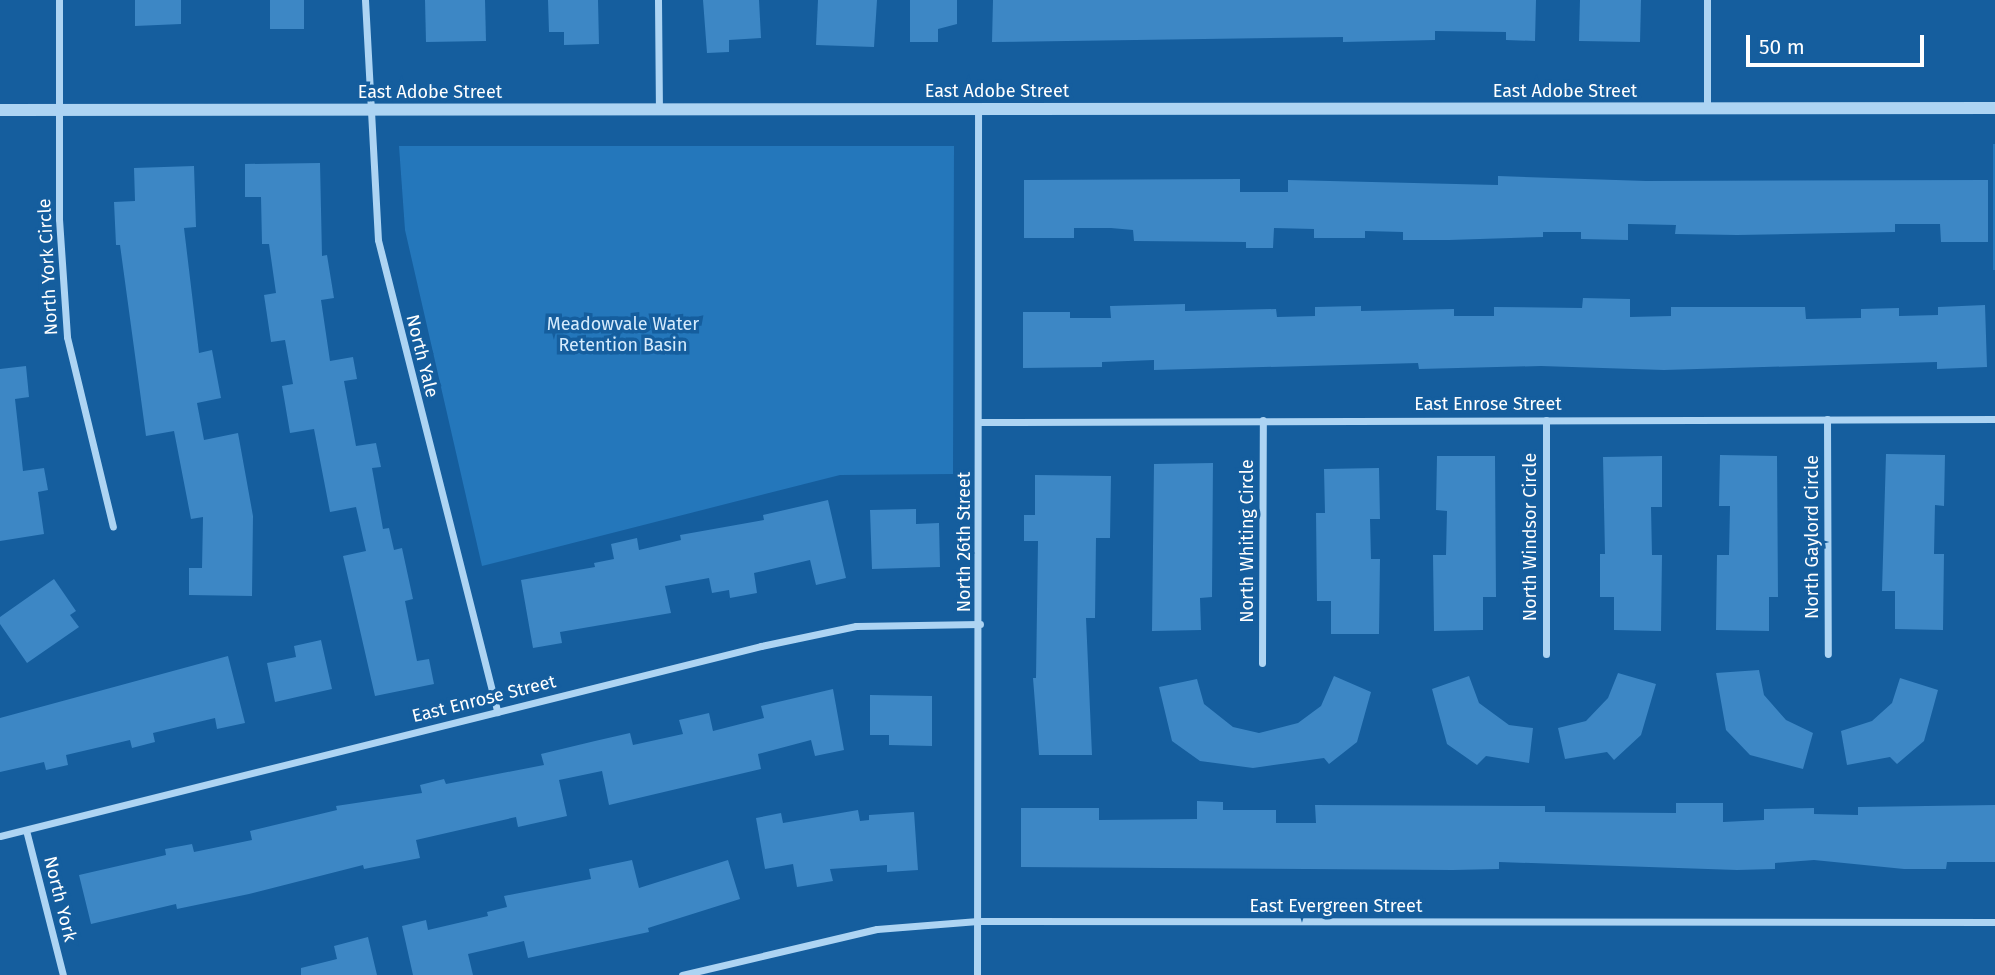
<!DOCTYPE html>
<html>
<head>
<meta charset="utf-8">
<style>
  body { margin:0 }
  #map { position:relative; width:1995px; height:975px; overflow:hidden; background:#155e9e; font-family:"Fira Sans",sans-serif }
  div>[style] { position:absolute }
  .green>* { inset:0; background:#2477bb }
  .building>* { inset:0; background:#3d87c5 }
  .minor>* { height:7px; margin:-3.5px; padding:0 3.5px; transform-origin:3.5px; border-radius:3.5px; background:#add4f3 }
  .tertiary>* { height:12px; margin:-6px; padding:0 6px; transform-origin:6px; border-radius:6px; background:#add4f3 }
  span { translate:-50% -50%; white-space:nowrap; text-align:center; line-height:1.15; -webkit-text-stroke:7px #155e9e; paint-order:stroke }
  .street-label { font-size:18px; color:#fff }
  .park-label { font-size:18px; color:#d5ebfd }
  .scale { position:absolute; left:1746px; top:35px; width:178px; height:32px; box-sizing:border-box; border:4px solid #fff; border-top:0; padding-left:9px; font-size:21px; line-height:24px; white-space:nowrap; color:#fff; -webkit-text-stroke:5px #155e9e; paint-order:stroke }
</style>
</head>
<body>
<div id="map">
  <div class="green">
    <i style="clip-path:polygon(1993px 144px,1995px 144px,1995px 270px,1993px 270px)"></i>
    <i style="clip-path:polygon(399px 146px,954px 146px,953px 474px,840px 475px,482px 566px,405px 230px)"></i>
  </div>
  <div class="building">
    <i style="clip-path:polygon(135px 0,181px 0,181px 24px,135px 26px)"></i>
    <i style="clip-path:polygon(270px 0,304px 0,304px 29px,270px 29px)"></i>
    <i style="clip-path:polygon(425px 0,485px 0,486px 41px,426px 42px)"></i>
    <i style="clip-path:polygon(548px 0,598px 0,599px 44px,564px 45px,564px 32px,549px 32px)"></i>
    <i style="clip-path:polygon(703px 0,759px 0,761px 38px,729px 40px,729px 52px,707px 53px)"></i>
    <i style="clip-path:polygon(818px 0,877px 0,874px 47px,816px 45px)"></i>
    <i style="clip-path:polygon(910px 0,957px 0,957px 24px,938px 29px,938px 42px,910px 42px)"></i>
    <i style="clip-path:polygon(993px 0,1536px 0,1535px 41px,1506px 40px,1506px 32px,1435px 31px,1435px 40px,1343px 42px,1343px 37px,992px 42px)"></i>
    <i style="clip-path:polygon(1580px 0,1641px 0,1640px 42px,1579px 41px)"></i>
    <i style="clip-path:polygon(320px 163px,322px 256px,327px 255px,334px 298px,321px 300px,330px 361px,353px 357px,357px 379px,344px 381px,356px 446px,376px 443px,381px 467px,372px 468px,383px 529px,389px 528px,394px 550px,402px 548px,413px 599px,405px 601px,417px 661px,429px 659px,434px 684px,375px 696px,343px 556px,366px 551px,356px 507px,330px 512px,314px 429px,290px 433px,282px 386px,293px 384px,285px 340px,271px 342px,264px 295px,276px 293px,269px 244px,262px 244px,261px 197px,245px 197px,245px 164px)"></i>
    <i style="clip-path:polygon(194px 166px,196px 227px,184px 228px,199px 353px,212px 350px,221px 398px,197px 403px,204px 440px,238px 433px,253px 516px,252px 596px,189px 595px,189px 568px,202px 568px,203px 517px,191px 519px,174px 431px,146px 436px,120px 245px,116px 245px,114px 202px,135px 201px,134px 168px)"></i>
    <i style="clip-path:polygon(1498px 176px,1646px 181px,1988px 180px,1988px 242px,1941px 242px,1940px 224px,1895px 224px,1895px 232px,1737px 235px,1675px 234px,1676px 225px,1628px 224px,1628px 240px,1581px 239px,1581px 232px,1543px 232px,1543px 237px,1449px 240px,1403px 240px,1403px 232px,1365px 231px,1365px 238px,1314px 238px,1314px 229px,1274px 228px,1273px 248px,1246px 248px,1246px 242px,1134px 241px,1133px 230px,1111px 228px,1074px 228px,1074px 238px,1024px 238px,1024px 180px,1240px 179px,1240px 192px,1288px 192px,1288px 180px,1498px 185px)"></i>
    <i style="clip-path:polygon(1583px 298px,1630px 299px,1630px 317px,1671px 316px,1671px 307px,1805px 307px,1806px 319px,1861px 318px,1861px 309px,1899px 308px,1899px 316px,1938px 315px,1938px 307px,1985px 305px,1987px 367px,1937px 369px,1937px 362px,1664px 370px,1541px 366px,1419px 369px,1418px 363px,1154px 370px,1154px 360px,1102px 362px,1102px 367px,1023px 368px,1023px 312px,1070px 312px,1070px 318px,1111px 318px,1110px 306px,1185px 304px,1185px 311px,1276px 309px,1277px 317px,1315px 316px,1315px 307px,1361px 306px,1361px 311px,1454px 309px,1454px 316px,1494px 316px,1494px 307px,1582px 308px)"></i>
    <i style="clip-path:polygon(26px 366px,29px 397px,15px 399px,23px 471px,44px 468px,48px 490px,38px 492px,44px 534px,0 541px,0 369px)"></i>
    <i style="clip-path:polygon(1886px 454px,1945px 455px,1944px 506px,1935px 505px,1934px 554px,1944px 554px,1943px 630px,1895px 629px,1895px 591px,1882px 591px)"></i>
    <i style="clip-path:polygon(1720px 455px,1777px 456px,1778px 597px,1769px 597px,1769px 631px,1716px 630px,1717px 555px,1729px 555px,1730px 506px,1719px 506px)"></i>
    <i style="clip-path:polygon(1437px 456px,1495px 456px,1496px 597px,1483px 597px,1483px 630px,1434px 631px,1433px 555px,1446px 555px,1447px 511px,1436px 510px)"></i>
    <i style="clip-path:polygon(1662px 456px,1662px 507px,1651px 507px,1652px 555px,1662px 555px,1661px 631px,1614px 630px,1614px 597px,1600px 597px,1600px 554px,1605px 554px,1603px 457px)"></i>
    <i style="clip-path:polygon(1213px 463px,1212px 597px,1200px 598px,1201px 630px,1152px 631px,1154px 464px)"></i>
    <i style="clip-path:polygon(1379px 468px,1380px 519px,1370px 519px,1371px 559px,1380px 559px,1379px 634px,1331px 634px,1331px 601px,1317px 601px,1316px 513px,1325px 513px,1324px 469px)"></i>
    <i style="clip-path:polygon(1035px 475px,1111px 476px,1110px 538px,1096px 538px,1095px 618px,1086px 618px,1092px 755px,1039px 755px,1033px 678px,1036px 678px,1038px 541px,1024px 541px,1024px 515px,1035px 515px)"></i>
    <i style="clip-path:polygon(828px 500px,846px 578px,816px 585px,810px 560px,754px 573px,757px 593px,730px 598px,729px 590px,712px 593px,709px 578px,665px 586px,671px 613px,560px 632px,562px 643px,533px 648px,521px 580px,595px 567px,594px 563px,614px 559px,611px 544px,637px 538px,639px 550px,681px 540px,680px 535px,764px 520px,763px 515px)"></i>
    <i style="clip-path:polygon(916px 509px,916px 524px,939px 523px,940px 567px,872px 569px,870px 510px)"></i>
    <i style="clip-path:polygon(54px 579px,76px 611px,70px 615px,79px 627px,27px 663px,0 624px,0 617px)"></i>
    <i style="clip-path:polygon(321px 640px,332px 689px,275px 702px,267px 663px,296px 657px,294px 646px)"></i>
    <i style="clip-path:polygon(228px 656px,245px 723px,217px 729px,215px 718px,153px 733px,155px 742px,132px 748px,130px 740px,66px 755px,68px 765px,46px 770px,44px 762px,0 772px,0 718px)"></i>
    <i style="clip-path:polygon(1759px 670px,1764px 695px,1786px 720px,1813px 733px,1803px 769px,1750px 755px,1726px 730px,1716px 673px)"></i>
    <i style="clip-path:polygon(1618px 673px,1656px 684px,1641px 735px,1614px 760px,1607px 752px,1565px 759px,1558px 728px,1586px 721px,1608px 698px)"></i>
    <i style="clip-path:polygon(1334px 676px,1371px 692px,1357px 742px,1329px 764px,1324px 758px,1253px 768px,1200px 761px,1172px 741px,1159px 687px,1197px 679px,1204px 704px,1233px 727px,1259px 733px,1298px 723px,1321px 706px)"></i>
    <i style="clip-path:polygon(1469px 676px,1479px 703px,1509px 725px,1533px 728px,1529px 763px,1486px 756px,1477px 765px,1447px 744px,1432px 689px)"></i>
    <i style="clip-path:polygon(1900px 678px,1938px 690px,1924px 741px,1897px 764px,1890px 757px,1847px 765px,1841px 731px,1872px 721px,1892px 703px)"></i>
    <i style="clip-path:polygon(833px 689px,844px 750px,815px 756px,811px 740px,758px 754px,761px 769px,609px 805px,602px 771px,559px 780px,567px 816px,518px 827px,516px 817px,416px 840px,420px 858px,364px 869px,363px 865px,249px 894px,177px 909px,176px 904px,91px 924px,79px 875px,166px 855px,165px 849px,192px 844px,194px 852px,252px 840px,250px 831px,337px 810px,336px 806px,422px 793px,420px 785px,444px 779px,446px 784px,544px 765px,541px 754px,595px 741px,630px 733px,633px 745px,683px 734px,679px 720px,709px 713px,713px 731px,764px 718px,761px 706px)"></i>
    <i style="clip-path:polygon(870px 695px,932px 696px,932px 746px,889px 745px,889px 735px,870px 735px)"></i>
    <i style="clip-path:polygon(1197px 801px,1223px 802px,1223px 810px,1276px 810px,1276px 823px,1316px 823px,1315px 805px,1545px 806px,1545px 812px,1676px 813px,1676px 803px,1723px 803px,1723px 822px,1764px 820px,1764px 809px,1814px 808px,1814px 814px,1858px 815px,1858px 807px,1995px 805px,1995px 862px,1947px 862px,1946px 869px,1904px 869px,1814px 860px,1775px 863px,1775px 869px,1737px 870px,1499px 862px,1499px 869px,1453px 870px,1021px 867px,1021px 808px,1099px 808px,1099px 820px,1197px 819px)"></i>
    <i style="clip-path:polygon(858px 810px,860px 821px,869px 820px,869px 815px,914px 812px,918px 870px,887px 872px,887px 865px,830px 869px,833px 881px,797px 887px,793px 864px,765px 869px,756px 818px,781px 813px,783px 823px)"></i>
    <i style="clip-path:polygon(632px 860px,639px 888px,728px 860px,740px 899px,648px 928px,649px 932px,528px 958px,524px 941px,468px 954px,473px 975px,413px 975px,402px 926px,426px 920px,428px 930px,488px 916px,487px 912px,507px 907px,504px 896px,591px 879px,589px 869px)"></i>
    <i style="clip-path:polygon(368px 937px,377px 975px,301px 975px,301px 968px,337px 959px,334px 946px)"></i>
  </div>
  <div class="minor">
    <i style="left:59px;top:0;width:219px;rotate:90deg"></i>
    <i style="left:59px;top:219px;width:118px;rotate:86.1deg"></i>
    <i style="left:67px;top:337px;width:195px;rotate:76.4deg"></i>
    <i style="left:365px;top:0;width:240px;rotate:86.9deg"></i>
    <i style="left:378px;top:240px;width:487px;rotate:75.8deg"></i>
    <i style="left:658px;top:0;width:109px;rotate:89.5deg"></i>
    <i style="left:1707px;top:109px;width:109px;rotate:-90deg"></i>
    <i style="left:1827px;top:419px;width:235px;rotate:89.8deg"></i>
    <i style="left:980px;top:422px;width:1015px;rotate:-0.17deg"></i>
    <i style="left:1546px;top:654px;width:234px;rotate:-90deg"></i>
    <i style="left:1262px;top:663px;width:243px;rotate:-89.8deg"></i>
    <i style="left:26px;top:830px;width:150px;rotate:75.7deg"></i>
    <i style="left:0;top:836px;width:784px;rotate:-14.02deg"></i>
    <i style="left:761px;top:646px;width:97px;rotate:-11.9deg"></i>
    <i style="left:856px;top:626px;width:124px;rotate:-0.9deg"></i>
    <i style="left:682px;top:975px;width:200px;rotate:-13.3deg"></i>
    <i style="left:877px;top:929px;width:101px;rotate:-4.5deg"></i>
    <i style="left:978px;top:921px;width:1017px;rotate:0.06deg"></i>
    <i style="left:977px;top:975px;width:867px;rotate:-89.93deg"></i>
  </div>
  <div class="tertiary">
    <i style="left:0;top:110px;width:1995px;rotate:-0.06deg"></i>
  </div>
  <div class="street-label">
    <span style="left:997px;top:91px">East Adobe Street</span>
    <span style="left:1565px;top:91px">East Adobe Street</span>
    <span style="left:430px;top:92px">East Adobe Street</span>
    <span style="left:48px;top:267px;rotate:-93deg">North York Circle</span>
    <span style="left:422px;top:356px;rotate:76deg">North Yale</span>
    <span style="left:1488px;top:404px">East Enrose Street</span>
    <span style="left:1530px;top:537px;rotate:-90deg">North Windsor Circle</span>
    <span style="left:1812px;top:537px;rotate:-90deg">North Gaylord Circle</span>
    <span style="left:1247px;top:541px;rotate:-90deg">North Whiting Circle</span>
    <span style="left:964px;top:542px;rotate:-90deg">North 26th Street</span>
    <span style="left:484px;top:699px;rotate:-14deg">East Enrose Street</span>
    <span style="left:60px;top:899px;rotate:76deg">North York</span>
    <span style="left:1336px;top:906px">East Evergreen Street</span>
  </div>
  <div class="park-label">
    <span style="left:623px;top:335px">Meadowvale Water<br>Retention Basin</span>
  </div>
  <div class="scale">50 m</div>
</div>
</body>
</html>
